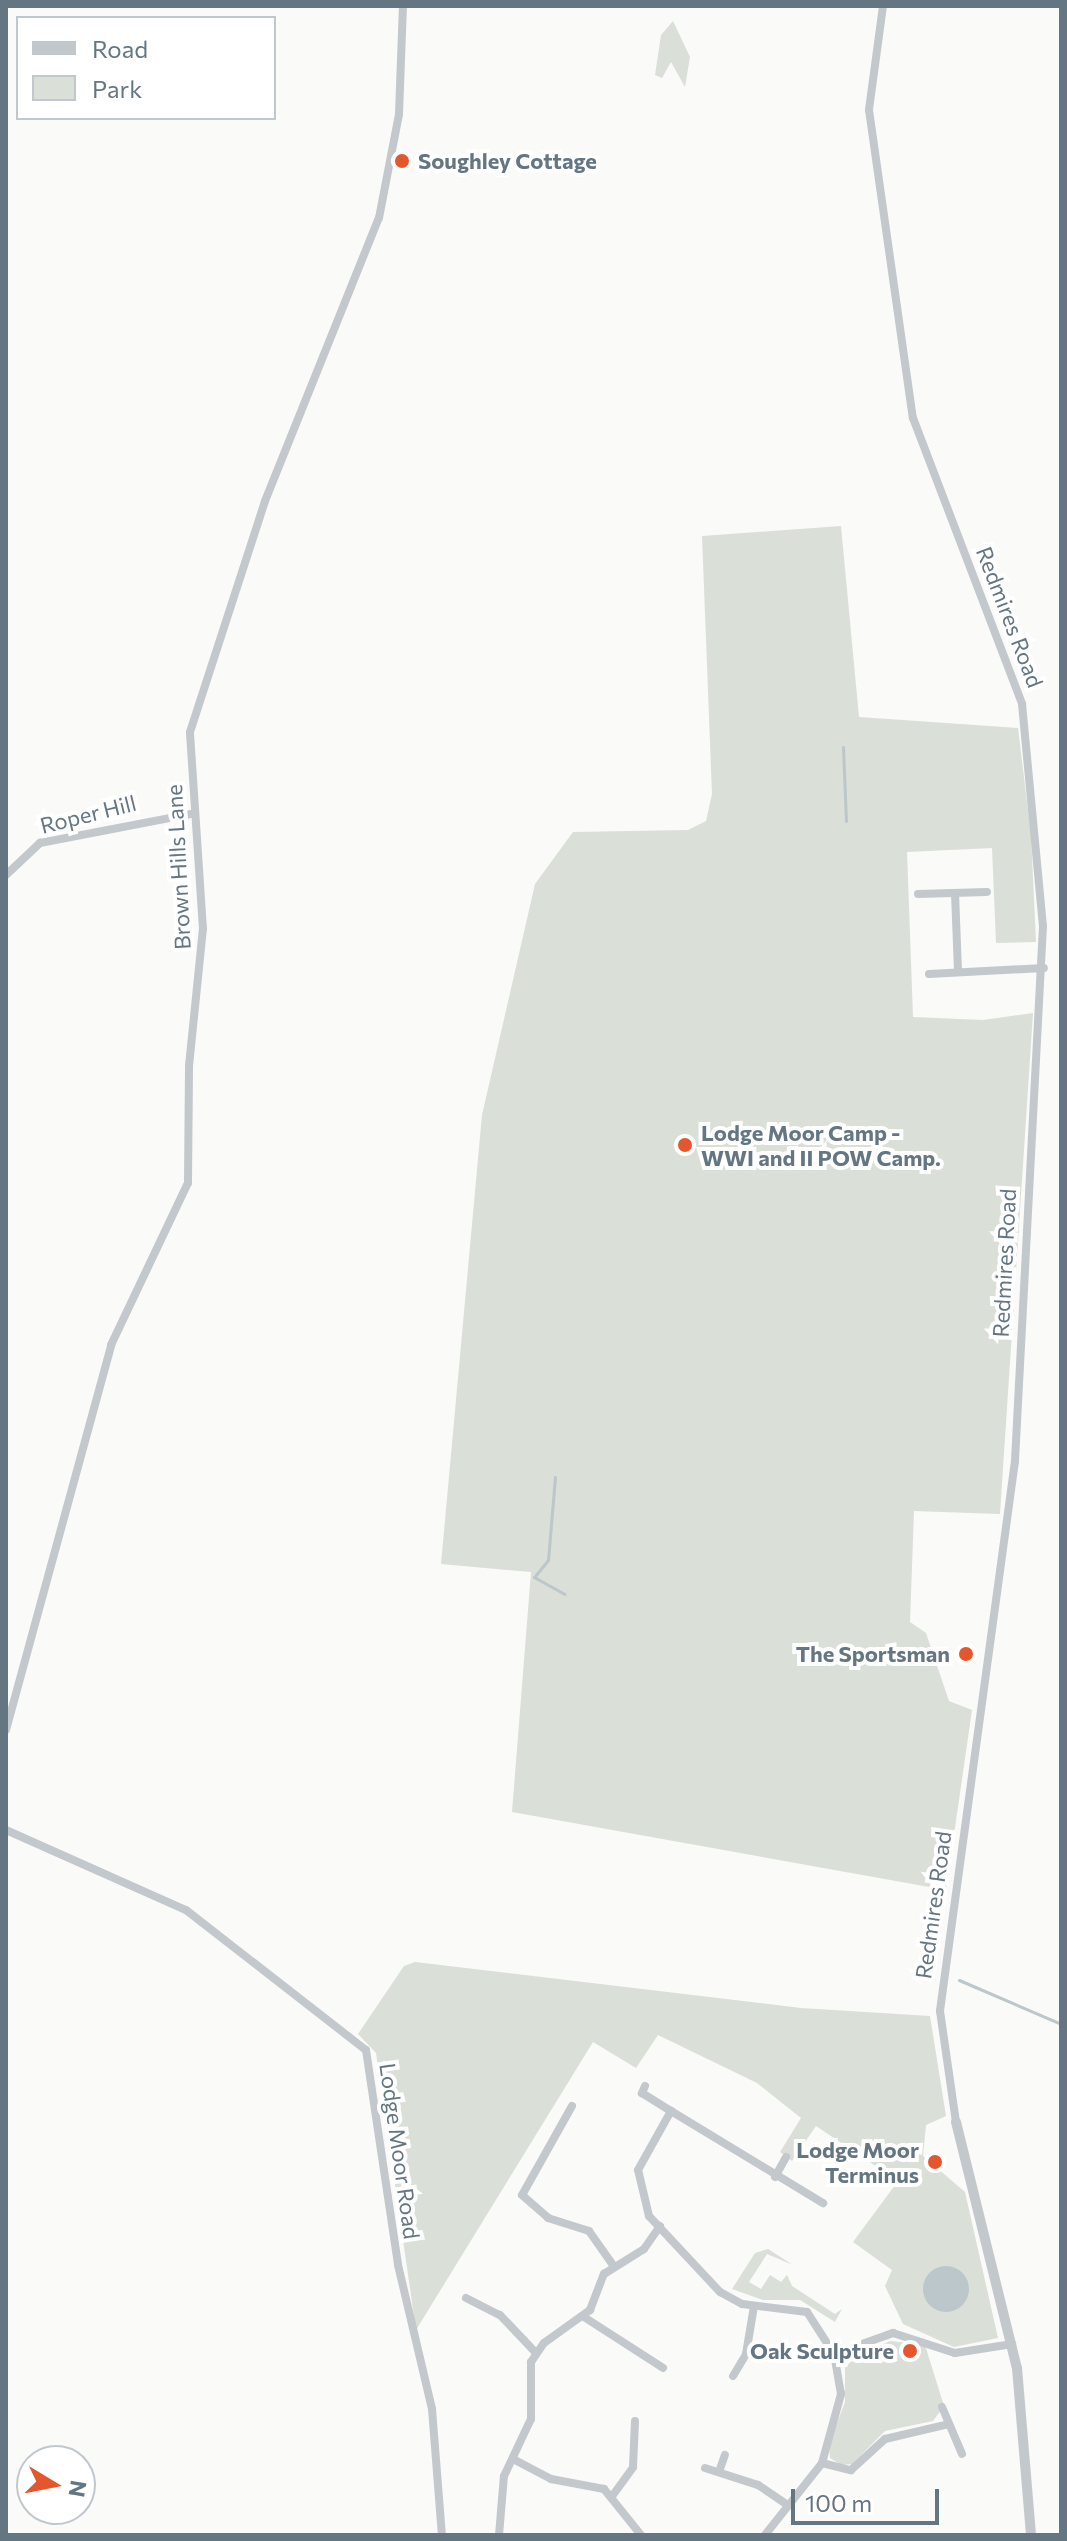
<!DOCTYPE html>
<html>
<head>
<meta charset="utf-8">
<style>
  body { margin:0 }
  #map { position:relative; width:1067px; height:2541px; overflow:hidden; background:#fafaf8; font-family:Commissioner,sans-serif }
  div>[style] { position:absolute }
  .green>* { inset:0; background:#dadfd7 }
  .water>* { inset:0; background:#bbc7cb }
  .round { border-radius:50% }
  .stream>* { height:3px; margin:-1.5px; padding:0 1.5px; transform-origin:1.5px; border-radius:1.5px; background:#bbc7cb }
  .minor>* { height:8px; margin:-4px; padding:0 4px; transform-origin:4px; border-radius:4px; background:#c3c8cc }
  .tertiary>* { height:10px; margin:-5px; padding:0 5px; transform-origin:5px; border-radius:5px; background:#c3c8cc }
  .dots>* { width:22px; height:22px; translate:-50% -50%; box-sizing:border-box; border:4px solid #fff; border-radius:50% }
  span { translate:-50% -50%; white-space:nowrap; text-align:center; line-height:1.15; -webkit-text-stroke:8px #fff; paint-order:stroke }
  .poi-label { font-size:22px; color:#657683; font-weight:700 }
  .left { translate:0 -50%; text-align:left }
  .right { translate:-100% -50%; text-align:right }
  .street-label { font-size:22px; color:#657683 }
  .frame { position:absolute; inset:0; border:8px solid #657683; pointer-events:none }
  .legend { position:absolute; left:16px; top:16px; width:260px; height:104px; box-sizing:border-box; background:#fff; border:2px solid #c1c8cd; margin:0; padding:10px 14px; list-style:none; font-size:24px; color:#657683 }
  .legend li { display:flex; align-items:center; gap:16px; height:40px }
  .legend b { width:40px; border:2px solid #c1c8cd }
  .north { position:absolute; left:16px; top:2445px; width:80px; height:80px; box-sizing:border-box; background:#fff; border:2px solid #c1c8cd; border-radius:50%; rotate:100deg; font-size:22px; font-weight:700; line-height:32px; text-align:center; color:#657683 }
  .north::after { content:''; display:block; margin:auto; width:28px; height:36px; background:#e4572e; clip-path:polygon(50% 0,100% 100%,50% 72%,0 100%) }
  .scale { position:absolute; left:791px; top:2489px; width:148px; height:36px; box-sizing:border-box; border:4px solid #657683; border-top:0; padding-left:10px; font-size:24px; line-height:28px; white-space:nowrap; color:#657683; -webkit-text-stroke:6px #fff; paint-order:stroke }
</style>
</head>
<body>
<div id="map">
  <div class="green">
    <i style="clip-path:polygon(673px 21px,690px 57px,685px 87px,671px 62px,662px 78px,655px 75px,661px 35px)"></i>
    <i style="clip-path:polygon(841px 526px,859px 717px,1018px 728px,1031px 835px,1036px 942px,996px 943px,992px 848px,907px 852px,913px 1017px,983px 1020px,1033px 1013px,1000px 1514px,914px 1511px,910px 1622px,926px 1633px,949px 1701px,972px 1710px,946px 1890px,512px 1812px,531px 1572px,441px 1564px,482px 1115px,535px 884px,573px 832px,688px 830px,706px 821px,712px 794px,702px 536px)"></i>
    <i style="clip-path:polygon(415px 1962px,801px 2008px,930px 2016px,946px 2116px,926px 2125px,923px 2156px,965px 2192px,998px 2338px,954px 2347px,903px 2324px,885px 2286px,892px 2270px,853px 2242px,898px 2181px,816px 2126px,792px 2161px,780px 2152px,801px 2118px,757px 2083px,658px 2035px,636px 2068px,593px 2042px,416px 2330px,376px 2053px,358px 2034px,404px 1966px)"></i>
    <i style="clip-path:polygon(768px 2249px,793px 2265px,767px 2254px,749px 2282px,761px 2289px,770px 2275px,781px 2282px,787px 2275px,792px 2286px,835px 2314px,842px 2309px,835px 2322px,800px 2300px,763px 2300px,732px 2289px,755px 2253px)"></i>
    <i style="clip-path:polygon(891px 2341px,925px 2345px,944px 2406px,933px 2421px,885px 2431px,852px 2464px,841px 2465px,830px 2458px,829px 2444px,845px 2402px,845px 2368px,857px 2354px)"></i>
  </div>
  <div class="water">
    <i class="round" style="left:923px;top:2266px;width:46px;height:46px"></i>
  </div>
  <div class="stream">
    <i style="left:843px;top:747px;width:74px;rotate:87.7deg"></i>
    <i style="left:555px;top:1477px;width:83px;rotate:94.8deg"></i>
    <i style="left:548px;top:1560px;width:22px;rotate:129deg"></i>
    <i style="left:534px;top:1577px;width:35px;rotate:29deg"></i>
    <i style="left:959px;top:1980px;width:111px;rotate:23.3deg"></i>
  </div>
  <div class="minor">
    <i style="left:883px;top:6px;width:105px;rotate:97.7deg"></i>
    <i style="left:869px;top:110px;width:311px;rotate:81.9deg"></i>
    <i style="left:913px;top:418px;width:306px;rotate:69.1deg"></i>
    <i style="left:1022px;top:704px;width:223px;rotate:84.6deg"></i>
    <i style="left:1043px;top:926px;width:536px;rotate:93deg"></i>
    <i style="left:1015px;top:1461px;width:555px;rotate:97.77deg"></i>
    <i style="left:940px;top:2011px;width:112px;rotate:81.8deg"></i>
    <i style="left:6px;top:875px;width:47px;rotate:-43.3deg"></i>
    <i style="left:40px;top:843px;width:154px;rotate:-10.9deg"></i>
    <i style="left:955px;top:893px;width:79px;rotate:87.8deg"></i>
    <i style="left:918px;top:894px;width:69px;rotate:-1.7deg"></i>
    <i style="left:929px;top:974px;width:115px;rotate:-3deg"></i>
    <i style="left:6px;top:1730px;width:399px;rotate:-74.7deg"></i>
    <i style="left:111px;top:1345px;width:179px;rotate:-64.6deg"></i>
    <i style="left:188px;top:1183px;width:117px;rotate:-89.5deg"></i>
    <i style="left:189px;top:1066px;width:138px;rotate:-84.2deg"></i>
    <i style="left:203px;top:929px;width:197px;rotate:-93.8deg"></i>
    <i style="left:190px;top:732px;width:243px;rotate:-72deg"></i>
    <i style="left:265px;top:501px;width:305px;rotate:-68.1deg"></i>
    <i style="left:379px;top:218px;width:106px;rotate:-79.1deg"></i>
    <i style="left:399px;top:114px;width:108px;rotate:-87.9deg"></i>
    <i style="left:6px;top:1830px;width:197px;rotate:24deg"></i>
    <i style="left:186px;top:1910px;width:228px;rotate:37.9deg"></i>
    <i style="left:366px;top:2050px;width:217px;rotate:81.5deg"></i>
    <i style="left:398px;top:2265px;width:148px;rotate:76.7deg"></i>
    <i style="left:432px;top:2409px;width:126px;rotate:85.5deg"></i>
    <i style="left:645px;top:2086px;width:8px;rotate:113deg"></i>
    <i style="left:642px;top:2093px;width:34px;rotate:32deg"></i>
    <i style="left:572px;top:2106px;width:102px;rotate:119.3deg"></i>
    <i style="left:522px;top:2195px;width:35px;rotate:41deg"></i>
    <i style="left:548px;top:2218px;width:43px;rotate:17.6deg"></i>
    <i style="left:589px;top:2231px;width:42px;rotate:54.8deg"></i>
    <i style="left:775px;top:2177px;width:23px;rotate:-61deg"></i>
    <i style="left:466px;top:2298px;width:38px;rotate:27deg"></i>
    <i style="left:500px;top:2315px;width:52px;rotate:46.5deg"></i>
    <i style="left:584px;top:2317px;width:94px;rotate:32.8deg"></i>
    <i style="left:834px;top:2354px;width:63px;rotate:-19.6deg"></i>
    <i style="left:893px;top:2333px;width:65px;rotate:17.9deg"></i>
    <i style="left:955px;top:2353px;width:58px;rotate:-9deg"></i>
    <i style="left:733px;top:2376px;width:26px;rotate:-59deg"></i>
    <i style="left:746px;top:2354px;width:49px;rotate:-80.5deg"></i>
    <i style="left:942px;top:2407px;width:51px;rotate:66.9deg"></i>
    <i style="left:513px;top:2459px;width:43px;rotate:27.8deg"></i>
    <i style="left:551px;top:2479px;width:54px;rotate:10.7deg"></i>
    <i style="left:604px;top:2489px;width:59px;rotate:51.2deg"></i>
    <i style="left:822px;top:2463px;width:30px;rotate:14deg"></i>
    <i style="left:851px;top:2470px;width:46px;rotate:-42.4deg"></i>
    <i style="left:885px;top:2439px;width:62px;rotate:-13.1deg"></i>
    <i style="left:705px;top:2468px;width:56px;rotate:17.8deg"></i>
    <i style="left:758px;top:2485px;width:32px;rotate:34deg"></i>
    <i style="left:719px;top:2472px;width:18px;rotate:-71deg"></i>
    <i style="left:613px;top:2495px;width:34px;rotate:-54deg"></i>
    <i style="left:633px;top:2467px;width:46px;rotate:-87.5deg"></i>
    <i style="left:499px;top:2535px;width:59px;rotate:-85.2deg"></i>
    <i style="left:504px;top:2476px;width:63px;rotate:-64.7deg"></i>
    <i style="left:531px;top:2419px;width:57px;rotate:-90deg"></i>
    <i style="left:531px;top:2362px;width:23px;rotate:-56deg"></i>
    <i style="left:544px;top:2343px;width:57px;rotate:-35.7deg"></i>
    <i style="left:590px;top:2310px;width:39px;rotate:-69deg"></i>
    <i style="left:604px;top:2274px;width:47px;rotate:-32deg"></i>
    <i style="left:644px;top:2249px;width:28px;rotate:-55deg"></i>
    <i style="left:765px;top:2535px;width:92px;rotate:-51.6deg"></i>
    <i style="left:822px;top:2463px;width:72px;rotate:-74.6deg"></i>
    <i style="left:841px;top:2394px;width:41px;rotate:-99.9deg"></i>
    <i style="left:834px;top:2354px;width:50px;rotate:-122.7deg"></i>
    <i style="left:807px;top:2312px;width:65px;rotate:-173deg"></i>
    <i style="left:742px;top:2304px;width:25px;rotate:-151deg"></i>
    <i style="left:720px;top:2292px;width:104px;rotate:-133.1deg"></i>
    <i style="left:649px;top:2216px;width:47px;rotate:-103.4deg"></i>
    <i style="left:638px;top:2170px;width:68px;rotate:-60.8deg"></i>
    <i style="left:671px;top:2111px;width:178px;rotate:31.2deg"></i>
  </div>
  <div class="tertiary">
    <i style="left:956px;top:2122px;width:253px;rotate:76.1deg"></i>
    <i style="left:1017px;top:2368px;width:168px;rotate:85.2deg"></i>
  </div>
  <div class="dots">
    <i style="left:402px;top:161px;background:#e4572e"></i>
    <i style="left:685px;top:1145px;background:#e4572e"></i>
    <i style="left:966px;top:1654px;background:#e4572e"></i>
    <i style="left:935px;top:2162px;background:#e4572e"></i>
    <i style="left:910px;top:2351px;background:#e4572e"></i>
  </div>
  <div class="poi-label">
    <span class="left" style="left:418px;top:161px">Soughley Cottage</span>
    <span class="left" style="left:701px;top:1145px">Lodge Moor Camp -<br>WWI and II POW Camp.</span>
    <span class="right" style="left:950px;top:1654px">The Sportsman</span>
    <span class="right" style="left:919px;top:2162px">Lodge Moor<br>Terminus</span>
    <span class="right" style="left:894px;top:2351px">Oak Sculpture</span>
  </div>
  <div class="street-label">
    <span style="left:1010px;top:617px;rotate:69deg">Redmires Road</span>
    <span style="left:88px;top:814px;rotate:-14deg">Roper Hill</span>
    <span style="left:178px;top:867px;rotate:-93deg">Brown Hills Lane</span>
    <span style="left:1004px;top:1263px;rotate:-87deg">Redmires Road</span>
    <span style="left:933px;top:1905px;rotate:-82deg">Redmires Road</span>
    <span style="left:400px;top:2151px;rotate:82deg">Lodge Moor Road</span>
  </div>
  <div class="frame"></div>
  <ul class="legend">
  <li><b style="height:10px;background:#c3c8cc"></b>Road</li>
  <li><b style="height:22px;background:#dadfd7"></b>Park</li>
  </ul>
  <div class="north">N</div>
  <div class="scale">100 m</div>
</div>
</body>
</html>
